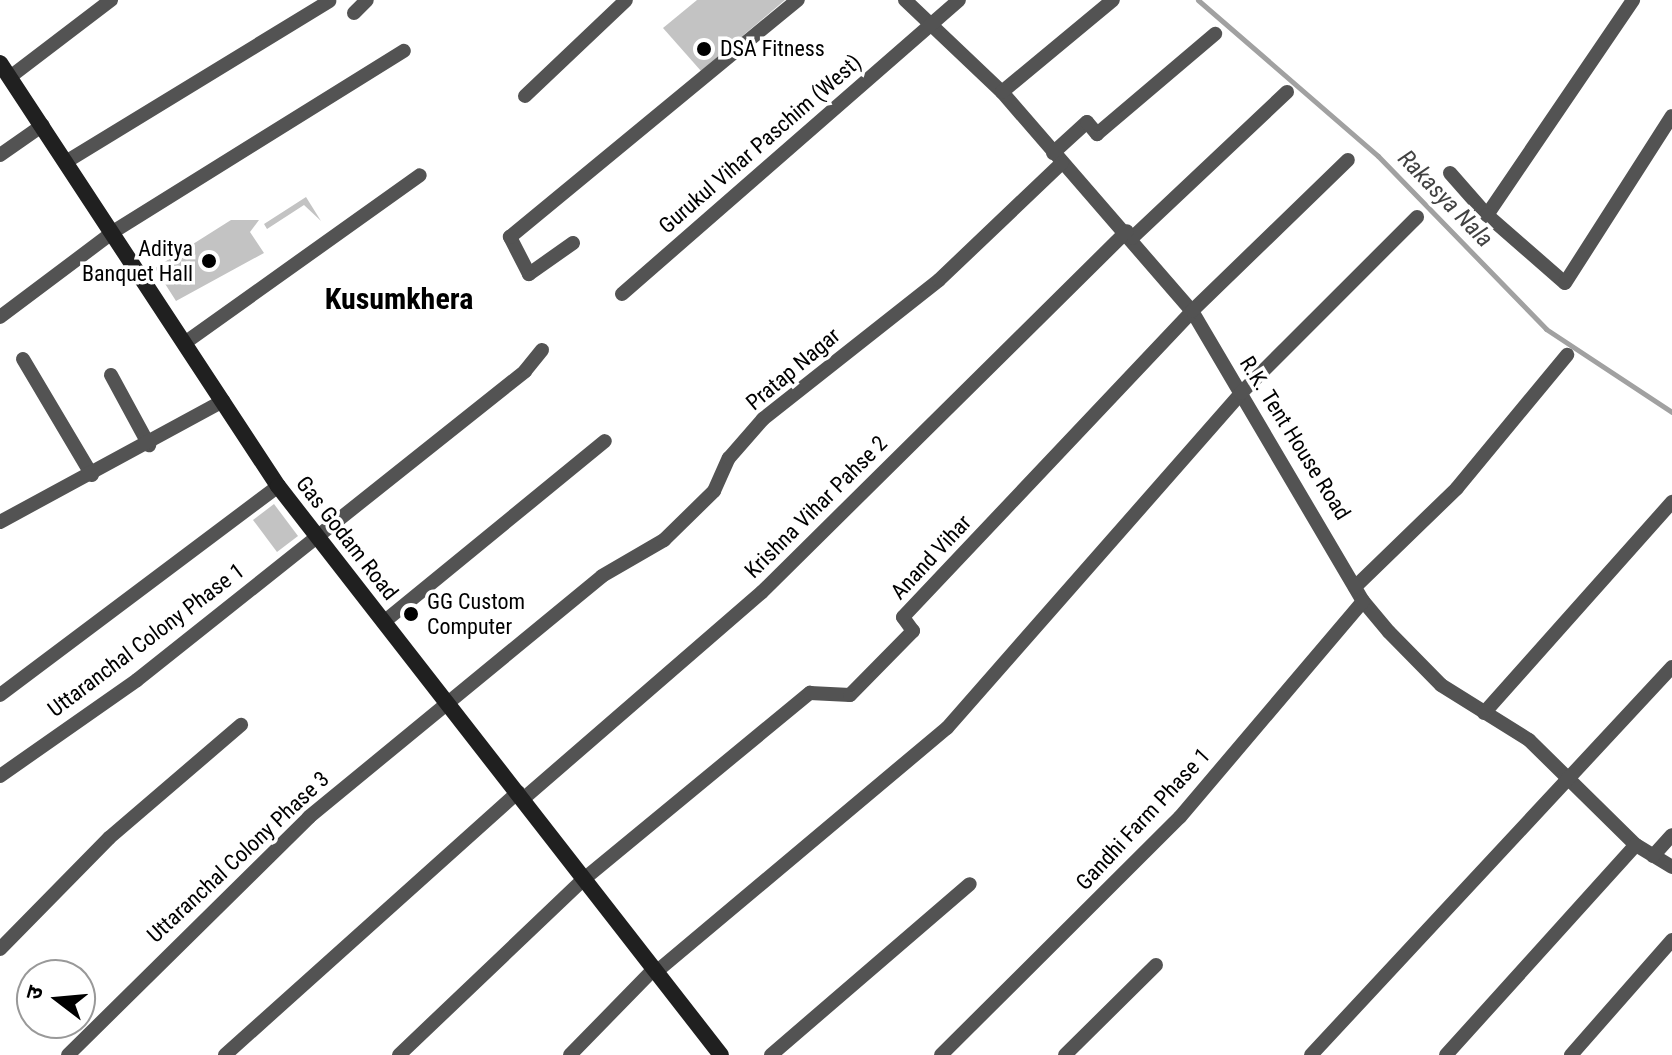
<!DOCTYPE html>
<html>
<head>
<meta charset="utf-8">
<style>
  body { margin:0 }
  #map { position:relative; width:1672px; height:1055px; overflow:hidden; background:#fff; font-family:"Roboto Condensed","Noto Sans Devanagari",sans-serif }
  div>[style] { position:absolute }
  .stream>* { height:5px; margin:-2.5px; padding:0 2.5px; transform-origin:2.5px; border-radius:2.5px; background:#a1a1a1 }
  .building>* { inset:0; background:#c3c3c3 }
  .street>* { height:14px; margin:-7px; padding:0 7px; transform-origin:7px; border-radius:7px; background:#535353 }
  .secondary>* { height:16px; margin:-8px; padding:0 8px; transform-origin:8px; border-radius:8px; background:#202020 }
  .dots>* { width:22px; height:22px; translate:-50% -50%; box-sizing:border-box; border:4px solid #fff; border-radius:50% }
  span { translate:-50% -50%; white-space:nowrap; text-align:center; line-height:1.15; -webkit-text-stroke:7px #fff; paint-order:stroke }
  .poi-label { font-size:22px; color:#000 }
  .left { translate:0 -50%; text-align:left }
  .right { translate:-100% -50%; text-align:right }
  .street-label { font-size:22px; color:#000 }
  .water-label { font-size:24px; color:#424242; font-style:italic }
  .district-label { font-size:30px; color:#000; font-weight:700 }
  .north { position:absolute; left:16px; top:959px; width:80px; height:80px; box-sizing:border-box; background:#fff; border:2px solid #999; border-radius:50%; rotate:286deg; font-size:22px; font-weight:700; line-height:32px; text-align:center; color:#000 }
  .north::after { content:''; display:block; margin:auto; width:28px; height:36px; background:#000; clip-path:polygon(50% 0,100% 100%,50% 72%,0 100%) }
</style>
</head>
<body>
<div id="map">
  <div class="stream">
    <i style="left:1198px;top:0;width:238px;rotate:40.9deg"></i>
    <i style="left:1378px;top:156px;width:241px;rotate:45.8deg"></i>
    <i style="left:1546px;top:329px;width:151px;rotate:33.4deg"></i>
  </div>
  <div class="building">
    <i style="clip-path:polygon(697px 0,785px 0,701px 71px,663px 28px)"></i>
    <i style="clip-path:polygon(306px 197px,321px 221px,304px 205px,267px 229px,264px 224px)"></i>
    <i style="clip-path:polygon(231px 220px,259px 220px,250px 232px,264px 253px,176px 301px,155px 268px)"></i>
    <i style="clip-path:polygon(274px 504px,298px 536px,277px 552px,253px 520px)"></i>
  </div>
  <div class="street">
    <i style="left:905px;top:0;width:134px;rotate:43.5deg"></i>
    <i style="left:1002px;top:92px;width:290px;rotate:49.1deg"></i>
    <i style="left:1192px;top:311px;width:337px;rotate:59.5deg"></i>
    <i style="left:1363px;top:601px;width:40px;rotate:50deg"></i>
    <i style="left:1389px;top:632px;width:74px;rotate:45.5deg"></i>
    <i style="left:1441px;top:685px;width:104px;rotate:32deg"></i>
    <i style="left:1529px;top:740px;width:150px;rotate:44.5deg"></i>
    <i style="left:1636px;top:845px;width:42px;rotate:31.4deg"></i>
    <i style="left:354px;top:13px;width:18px;rotate:-45deg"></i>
    <i style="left:10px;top:77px;width:127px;rotate:-37.3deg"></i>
    <i style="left:1002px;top:92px;width:144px;rotate:-39.7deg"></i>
    <i style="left:525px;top:96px;width:139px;rotate:-43.5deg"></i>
    <i style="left:1053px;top:153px;width:46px;rotate:-42.4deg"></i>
    <i style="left:1087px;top:122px;width:16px;rotate:50deg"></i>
    <i style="left:1097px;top:134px;width:155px;rotate:-40.3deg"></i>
    <i style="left:0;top:155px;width:52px;rotate:-34.9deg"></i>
    <i style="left:69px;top:160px;width:305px;rotate:-31.4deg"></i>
    <i style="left:1450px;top:173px;width:56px;rotate:48.6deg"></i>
    <i style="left:1487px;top:215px;width:260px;rotate:-55.8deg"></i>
    <i style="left:1487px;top:215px;width:103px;rotate:41.1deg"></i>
    <i style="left:1565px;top:283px;width:198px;rotate:-57.4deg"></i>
    <i style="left:1132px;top:238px;width:213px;rotate:-43.3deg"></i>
    <i style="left:573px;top:243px;width:54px;rotate:144.8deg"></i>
    <i style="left:529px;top:274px;width:42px;rotate:-117.2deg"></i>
    <i style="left:510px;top:237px;width:373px;rotate:-39.5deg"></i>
    <i style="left:622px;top:294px;width:447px;rotate:-41.1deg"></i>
    <i style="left:0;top:317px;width:145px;rotate:-36.9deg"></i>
    <i style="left:116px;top:230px;width:339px;rotate:-31.9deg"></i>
    <i style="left:186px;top:342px;width:287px;rotate:-35.5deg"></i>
    <i style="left:23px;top:359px;width:135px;rotate:59.3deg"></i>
    <i style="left:111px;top:375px;width:80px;rotate:61.5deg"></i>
    <i style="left:0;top:522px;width:254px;rotate:-28.5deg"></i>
    <i style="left:1355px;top:587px;width:142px;rotate:-44.1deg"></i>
    <i style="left:1457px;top:488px;width:173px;rotate:-50.4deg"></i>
    <i style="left:385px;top:621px;width:284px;rotate:-39.3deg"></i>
    <i style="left:0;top:695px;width:348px;rotate:-36.9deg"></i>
    <i style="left:1484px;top:713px;width:283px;rotate:-48.3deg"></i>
    <i style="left:0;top:776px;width:167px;rotate:-35deg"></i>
    <i style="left:137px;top:680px;width:496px;rotate:-38.5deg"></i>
    <i style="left:525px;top:371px;width:27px;rotate:-51deg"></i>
    <i style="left:523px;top:799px;width:316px;rotate:-40.9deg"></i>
    <i style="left:762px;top:592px;width:513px;rotate:-44.68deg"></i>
    <i style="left:1653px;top:856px;width:28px;rotate:-48deg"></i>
    <i style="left:0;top:949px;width:156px;rotate:-45.5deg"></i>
    <i style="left:109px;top:838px;width:174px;rotate:-40.6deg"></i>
    <i style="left:656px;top:972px;width:380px;rotate:-40deg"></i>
    <i style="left:947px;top:728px;width:446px;rotate:-48.7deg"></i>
    <i style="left:1241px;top:393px;width:249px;rotate:-45deg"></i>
    <i style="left:68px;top:1055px;width:339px;rotate:-44.6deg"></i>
    <i style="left:309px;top:817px;width:379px;rotate:-39.4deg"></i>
    <i style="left:602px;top:576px;width:72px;rotate:-30.1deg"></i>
    <i style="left:664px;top:540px;width:70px;rotate:-44.4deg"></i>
    <i style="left:714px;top:491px;width:36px;rotate:-66deg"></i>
    <i style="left:729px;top:458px;width:52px;rotate:-48.9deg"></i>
    <i style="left:763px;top:419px;width:224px;rotate:-38.3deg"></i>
    <i style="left:939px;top:280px;width:170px;rotate:-43.6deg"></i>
    <i style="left:225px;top:1055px;width:394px;rotate:-41.9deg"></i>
    <i style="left:399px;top:1055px;width:255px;rotate:-43.6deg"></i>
    <i style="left:584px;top:879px;width:293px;rotate:-39.5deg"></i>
    <i style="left:810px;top:693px;width:40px;rotate:2.9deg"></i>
    <i style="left:850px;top:695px;width:90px;rotate:-45.5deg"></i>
    <i style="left:913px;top:631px;width:17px;rotate:-126deg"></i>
    <i style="left:903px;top:617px;width:421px;rotate:-46.6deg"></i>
    <i style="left:1192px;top:311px;width:217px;rotate:-44.1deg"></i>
    <i style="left:570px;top:1055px;width:120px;rotate:-45.7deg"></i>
    <i style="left:771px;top:1055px;width:262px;rotate:-40.7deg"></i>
    <i style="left:941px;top:1055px;width:337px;rotate:-44.9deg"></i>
    <i style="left:1180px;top:817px;width:283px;rotate:-49.7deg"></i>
    <i style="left:1065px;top:1055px;width:128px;rotate:-44.7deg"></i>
    <i style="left:1311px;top:1055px;width:530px;rotate:-47.06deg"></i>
    <i style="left:1446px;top:1055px;width:283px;rotate:-47.9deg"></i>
    <i style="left:1571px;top:1055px;width:153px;rotate:-48.7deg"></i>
  </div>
  <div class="secondary">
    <i style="left:0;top:63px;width:506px;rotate:56.69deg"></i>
    <i style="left:278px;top:486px;width:721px;rotate:52.1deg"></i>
  </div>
  <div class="dots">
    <i style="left:704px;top:49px;background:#000"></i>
    <i style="left:209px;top:261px;background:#000"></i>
    <i style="left:411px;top:614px;background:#000"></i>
  </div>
  <div class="poi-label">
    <span class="left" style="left:720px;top:49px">DSA Fitness</span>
    <span class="right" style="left:193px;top:261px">Aditya<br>Banquet Hall</span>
    <span class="left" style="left:427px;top:614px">GG Custom<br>Computer</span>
  </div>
  <div class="street-label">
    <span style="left:760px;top:144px;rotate:-41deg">Gurukul Vihar Paschim (West)</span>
    <span style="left:793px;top:369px;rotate:-40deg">Pratap Nagar</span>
    <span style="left:1295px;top:438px;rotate:58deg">R.K. Tent House Road</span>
    <span style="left:816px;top:507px;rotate:-45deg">Krishna Vihar Pahse 2</span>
    <span style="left:347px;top:538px;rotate:52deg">Gas Godam Road</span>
    <span style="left:931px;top:557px;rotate:-47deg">Anand Vihar</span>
    <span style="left:146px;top:640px;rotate:-37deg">Uttaranchal Colony Phase 1</span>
    <span style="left:1143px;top:819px;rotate:-47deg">Gandhi Farm Phase 1</span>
    <span style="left:238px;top:857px;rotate:-43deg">Uttaranchal Colony Phase 3</span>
  </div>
  <div class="water-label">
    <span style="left:1445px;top:199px;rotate:46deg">Rakasya Nala</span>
  </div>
  <div class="district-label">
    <span style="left:399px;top:299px">Kusumkhera</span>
  </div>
  <div class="north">उ</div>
</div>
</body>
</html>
